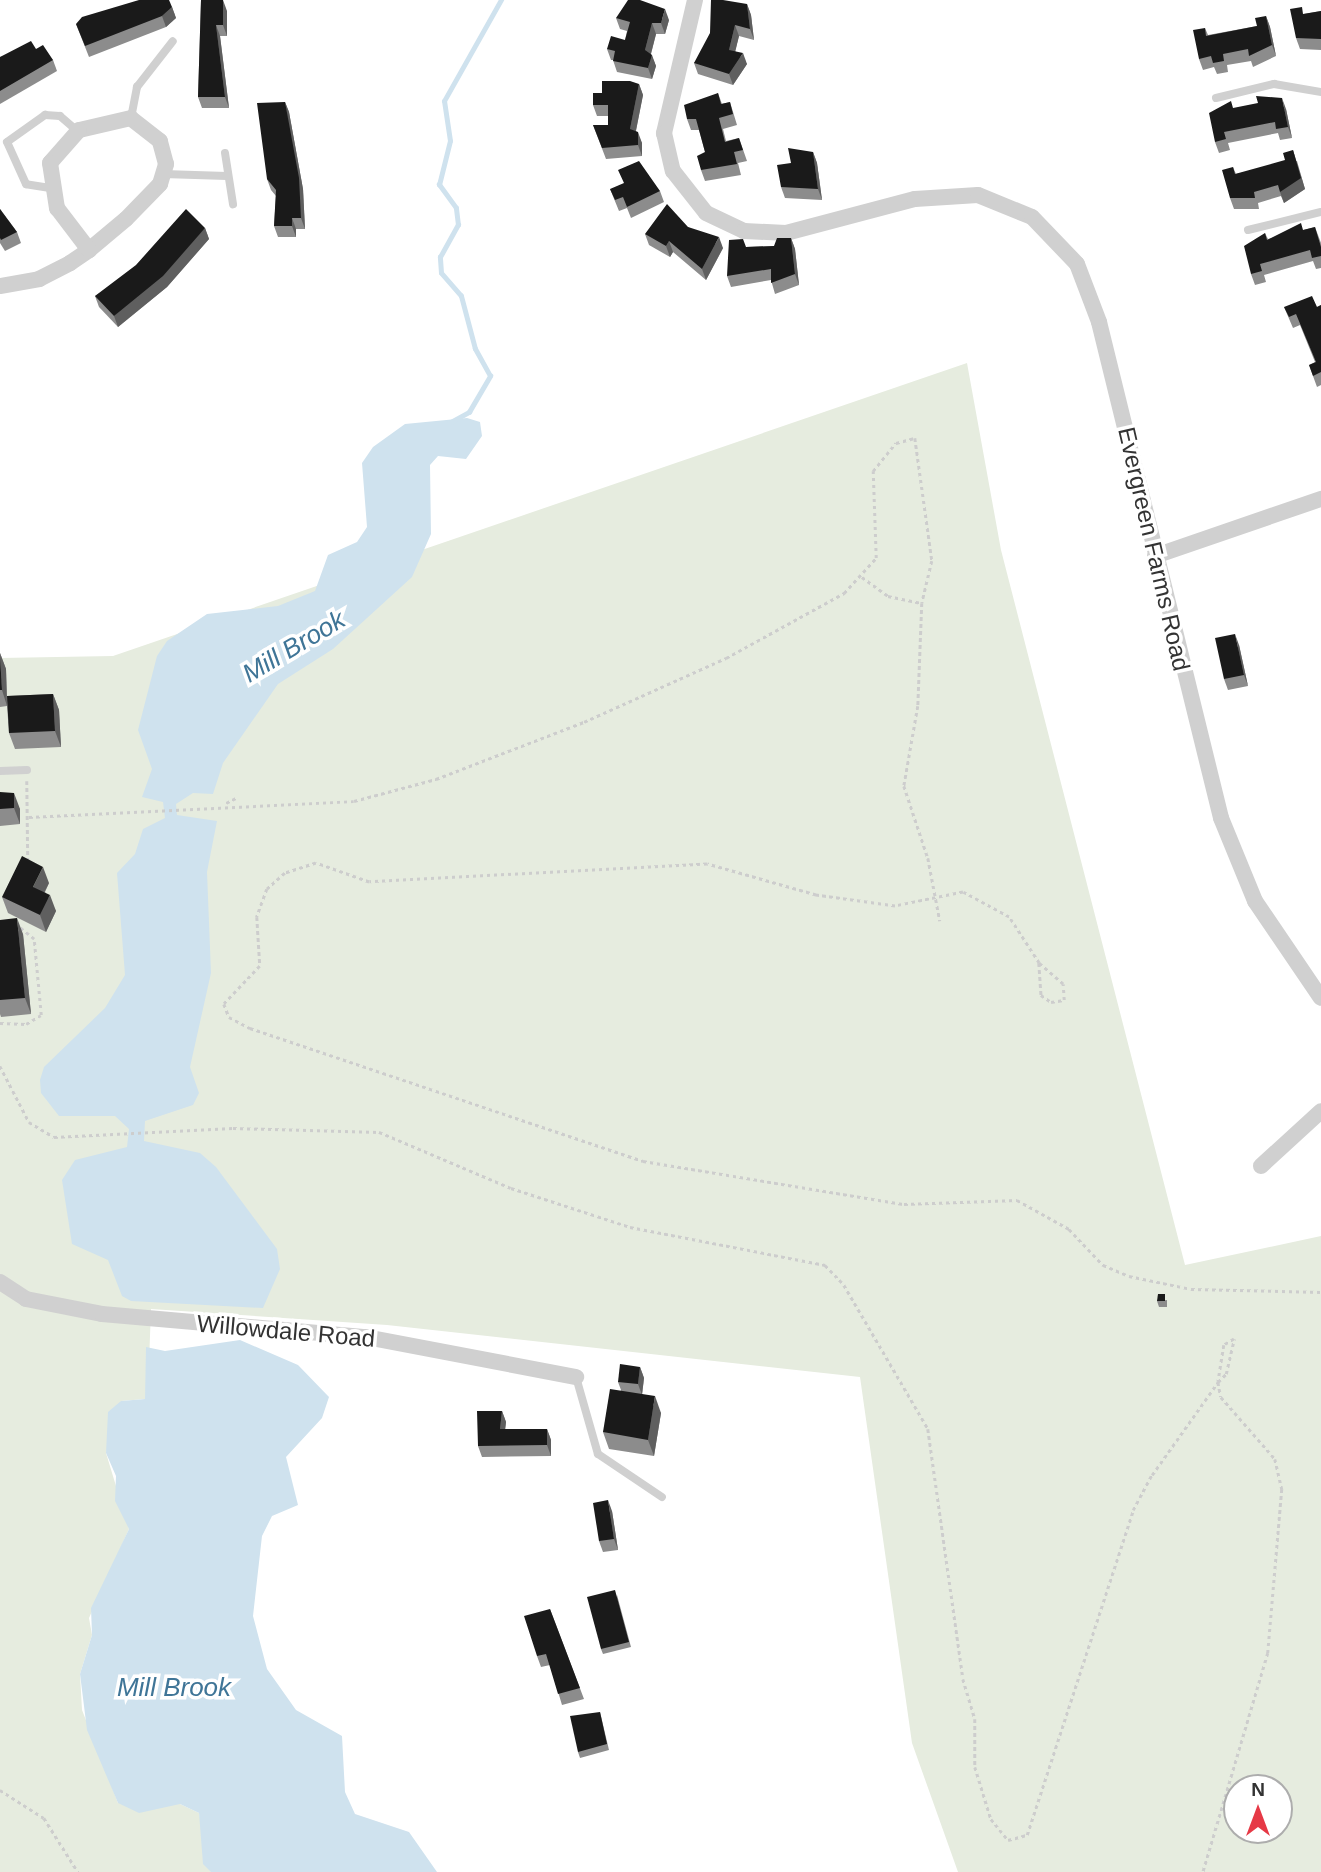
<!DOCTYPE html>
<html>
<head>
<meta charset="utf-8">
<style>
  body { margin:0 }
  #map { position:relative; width:1321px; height:1872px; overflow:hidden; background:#fff; font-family:Arial,sans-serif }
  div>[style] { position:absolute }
  .green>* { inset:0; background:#e6ecdf }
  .water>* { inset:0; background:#cfe2ee }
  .stream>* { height:4.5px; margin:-2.25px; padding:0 2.25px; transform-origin:2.25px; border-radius:2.25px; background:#cfe2ee }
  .path>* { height:2.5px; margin-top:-1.25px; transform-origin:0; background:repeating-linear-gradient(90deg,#cdcdcd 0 3.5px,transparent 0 7px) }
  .service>* { height:8px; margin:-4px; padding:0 4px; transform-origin:4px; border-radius:4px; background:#d0d0d0 }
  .minor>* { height:16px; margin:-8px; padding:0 8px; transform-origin:8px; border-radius:8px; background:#d0d0d0 }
  .wall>* { inset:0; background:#8c8c8c }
  .shaded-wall>* { inset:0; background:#5f5f5f }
  .building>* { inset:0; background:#1a1a1a }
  span { translate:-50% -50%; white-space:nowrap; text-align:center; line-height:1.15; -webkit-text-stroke:7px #fff; paint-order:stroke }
  .street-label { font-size:24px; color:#333 }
  .water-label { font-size:26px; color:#3f7597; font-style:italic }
  .north { position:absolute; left:1223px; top:1774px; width:70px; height:70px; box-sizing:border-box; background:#fff; border:2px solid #adadad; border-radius:50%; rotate:0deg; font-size:19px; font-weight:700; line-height:28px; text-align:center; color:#333 }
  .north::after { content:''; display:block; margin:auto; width:24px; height:32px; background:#e63946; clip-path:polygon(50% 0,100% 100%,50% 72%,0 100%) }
</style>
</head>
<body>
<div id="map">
  <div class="green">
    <i style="clip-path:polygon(evenodd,967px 363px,1001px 550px,1185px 1265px,1321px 1236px,1321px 1872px,958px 1872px,912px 1743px,860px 1377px,387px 1325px,151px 1309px,148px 1390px,145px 1399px,121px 1401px,106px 1453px,129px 1529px,89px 1618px,92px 1635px,80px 1674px,82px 1710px,118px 1803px,180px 1804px,199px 1813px,211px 1872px,0 1872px,0 658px,113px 656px,967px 363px,1237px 1788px,1279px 1788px,1279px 1830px,1237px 1830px,1237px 1788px)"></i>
  </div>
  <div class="water">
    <i style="clip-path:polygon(467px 418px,480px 422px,482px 436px,466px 459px,438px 456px,430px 465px,431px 534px,412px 577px,333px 649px,278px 684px,223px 763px,213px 794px,193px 793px,176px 804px,177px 815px,217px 821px,207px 872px,211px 973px,190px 1067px,199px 1093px,193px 1105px,145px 1121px,144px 1141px,200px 1153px,216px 1167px,277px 1249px,280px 1269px,263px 1308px,131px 1301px,122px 1296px,108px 1260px,72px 1244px,62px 1180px,75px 1160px,127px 1147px,129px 1129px,115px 1116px,59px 1116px,41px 1093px,40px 1080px,44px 1067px,105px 1008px,125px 975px,117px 873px,135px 854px,143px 829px,165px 818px,163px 802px,142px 797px,152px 769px,138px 730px,157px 656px,167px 641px,207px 614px,278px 606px,315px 591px,328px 555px,357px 542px,367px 527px,362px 463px,373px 447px,405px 424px)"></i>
    <i style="clip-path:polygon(240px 1340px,298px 1365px,329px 1397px,322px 1418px,286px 1457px,298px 1505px,272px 1516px,262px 1536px,253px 1616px,267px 1669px,296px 1710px,342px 1736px,345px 1792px,355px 1814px,409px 1832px,437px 1872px,211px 1872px,203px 1864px,199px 1813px,180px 1804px,139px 1813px,118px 1803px,87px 1730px,80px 1674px,92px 1635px,91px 1608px,129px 1529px,115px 1501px,116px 1476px,106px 1453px,108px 1412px,121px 1401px,145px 1399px,146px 1347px,165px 1351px)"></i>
  </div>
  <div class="stream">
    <i style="left:449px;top:423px;width:23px;rotate:-29deg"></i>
    <i style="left:469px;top:412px;width:42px;rotate:-59.7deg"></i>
    <i style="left:490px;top:376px;width:31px;rotate:-119deg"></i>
    <i style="left:475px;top:349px;width:55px;rotate:-104.8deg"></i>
    <i style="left:461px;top:296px;width:30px;rotate:-131deg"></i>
    <i style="left:441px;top:273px;width:16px;rotate:-94deg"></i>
    <i style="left:440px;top:257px;width:37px;rotate:-61deg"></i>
    <i style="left:458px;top:225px;width:17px;rotate:-97deg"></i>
    <i style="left:456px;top:208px;width:29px;rotate:-126deg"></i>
    <i style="left:439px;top:185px;width:45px;rotate:-76deg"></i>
    <i style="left:450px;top:141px;width:40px;rotate:-98.5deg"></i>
    <i style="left:444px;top:101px;width:116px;rotate:-60.6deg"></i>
  </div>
  <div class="path">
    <i style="left:862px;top:577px;width:32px;rotate:36deg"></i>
    <i style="left:888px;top:596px;width:34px;rotate:12deg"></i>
    <i style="left:27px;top:781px;width:80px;rotate:89.3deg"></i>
    <i style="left:226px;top:803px;width:13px;rotate:-27deg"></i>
    <i style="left:29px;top:817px;width:325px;rotate:-2.8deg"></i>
    <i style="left:354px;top:801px;width:85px;rotate:-15deg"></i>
    <i style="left:436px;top:779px;width:159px;rotate:-21.1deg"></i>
    <i style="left:584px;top:722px;width:156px;rotate:-24.3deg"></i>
    <i style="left:726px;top:658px;width:135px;rotate:-28.8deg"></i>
    <i style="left:844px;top:593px;width:47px;rotate:-47.6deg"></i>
    <i style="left:876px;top:558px;width:87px;rotate:-92deg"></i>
    <i style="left:873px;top:471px;width:36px;rotate:-51deg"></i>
    <i style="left:896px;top:443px;width:20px;rotate:-15deg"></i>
    <i style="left:915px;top:438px;width:124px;rotate:82.1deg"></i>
    <i style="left:932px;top:561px;width:43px;rotate:103.4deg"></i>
    <i style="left:922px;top:603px;width:103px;rotate:92.2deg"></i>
    <i style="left:918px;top:706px;width:81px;rotate:99.9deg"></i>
    <i style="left:904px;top:786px;width:76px;rotate:71.6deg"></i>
    <i style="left:928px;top:858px;width:64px;rotate:79.2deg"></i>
    <i style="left:1039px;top:963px;width:32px;rotate:86deg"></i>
    <i style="left:1041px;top:995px;width:12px;rotate:35deg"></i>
    <i style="left:1051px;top:1002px;width:13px;rotate:-9deg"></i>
    <i style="left:1064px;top:1000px;width:16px;rotate:-94deg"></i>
    <i style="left:1063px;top:984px;width:32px;rotate:-139deg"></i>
    <i style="left:1039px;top:963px;width:55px;rotate:-123.1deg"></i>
    <i style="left:1009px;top:917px;width:52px;rotate:-151.5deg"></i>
    <i style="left:963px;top:892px;width:69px;rotate:168.4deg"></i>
    <i style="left:895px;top:906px;width:80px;rotate:-172.1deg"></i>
    <i style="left:816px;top:895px;width:113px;rotate:-164.1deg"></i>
    <i style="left:707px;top:864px;width:338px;rotate:177deg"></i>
    <i style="left:369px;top:882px;width:56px;rotate:-160.3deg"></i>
    <i style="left:316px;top:863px;width:33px;rotate:162deg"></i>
    <i style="left:285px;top:873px;width:24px;rotate:138deg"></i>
    <i style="left:267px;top:889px;width:30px;rotate:110deg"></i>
    <i style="left:257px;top:917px;width:49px;rotate:86.5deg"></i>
    <i style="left:260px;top:966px;width:52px;rotate:133.5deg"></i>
    <i style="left:224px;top:1004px;width:14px;rotate:69deg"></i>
    <i style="left:229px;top:1017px;width:24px;rotate:28deg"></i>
    <i style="left:250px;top:1028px;width:415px;rotate:18.7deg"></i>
    <i style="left:643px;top:1161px;width:265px;rotate:9.4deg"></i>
    <i style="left:904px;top:1204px;width:113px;rotate:-2deg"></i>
    <i style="left:1017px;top:1200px;width:60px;rotate:29.1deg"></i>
    <i style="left:1069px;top:1229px;width:50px;rotate:46.6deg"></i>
    <i style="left:1103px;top:1265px;width:28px;rotate:23deg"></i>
    <i style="left:1129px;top:1276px;width:63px;rotate:11.8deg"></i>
    <i style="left:1191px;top:1289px;width:130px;rotate:1.3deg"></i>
    <i style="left:0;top:1023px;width:26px;rotate:2deg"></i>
    <i style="left:26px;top:1024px;width:17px;rotate:-31deg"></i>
    <i style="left:41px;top:1015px;width:76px;rotate:-95.3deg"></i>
    <i style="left:34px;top:939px;width:19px;rotate:-141deg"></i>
    <i style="left:0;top:1066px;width:63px;rotate:62.6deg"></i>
    <i style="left:29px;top:1122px;width:29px;rotate:31deg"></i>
    <i style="left:54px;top:1137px;width:179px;rotate:-2.9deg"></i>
    <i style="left:233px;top:1128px;width:146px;rotate:1.6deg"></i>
    <i style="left:379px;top:1132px;width:143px;rotate:23deg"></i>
    <i style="left:511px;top:1188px;width:125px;rotate:18.1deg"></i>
    <i style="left:630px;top:1227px;width:199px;rotate:11deg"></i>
    <i style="left:825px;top:1265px;width:28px;rotate:46deg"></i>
    <i style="left:844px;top:1285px;width:167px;rotate:59.7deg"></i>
    <i style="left:928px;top:1429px;width:252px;rotate:82deg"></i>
    <i style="left:963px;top:1679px;width:42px;rotate:73.3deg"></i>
    <i style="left:975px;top:1719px;width:48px;rotate:90deg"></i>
    <i style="left:975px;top:1767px;width:54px;rotate:72.9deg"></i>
    <i style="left:991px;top:1819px;width:27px;rotate:51deg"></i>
    <i style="left:1008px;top:1840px;width:20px;rotate:-15deg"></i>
    <i style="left:1027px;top:1835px;width:342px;rotate:-71.9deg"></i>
    <i style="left:1133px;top:1510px;width:40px;rotate:-62deg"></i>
    <i style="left:1152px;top:1475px;width:114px;rotate:-54.6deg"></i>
    <i style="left:1218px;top:1382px;width:11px;rotate:-45deg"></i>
    <i style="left:1226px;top:1374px;width:36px;rotate:-77deg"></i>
    <i style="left:1234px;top:1339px;width:12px;rotate:149deg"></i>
    <i style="left:1224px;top:1345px;width:37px;rotate:99deg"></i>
    <i style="left:1218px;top:1382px;width:15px;rotate:79deg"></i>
    <i style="left:1221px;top:1397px;width:82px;rotate:48.9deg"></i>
    <i style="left:1275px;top:1459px;width:31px;rotate:77deg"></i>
    <i style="left:1282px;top:1489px;width:165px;rotate:94.9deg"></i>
    <i style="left:1268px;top:1653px;width:228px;rotate:106.5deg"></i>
    <i style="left:0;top:1790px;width:52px;rotate:32.5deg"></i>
    <i style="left:44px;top:1818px;width:64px;rotate:57.8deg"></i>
  </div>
  <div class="service">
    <i style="left:1216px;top:98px;width:60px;rotate:-13.6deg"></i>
    <i style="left:1274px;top:84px;width:48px;rotate:9.7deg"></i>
    <i style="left:131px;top:118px;width:32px;rotate:-79deg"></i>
    <i style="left:137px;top:87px;width:58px;rotate:-52deg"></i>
    <i style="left:225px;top:153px;width:52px;rotate:81.1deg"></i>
    <i style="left:163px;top:174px;width:64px;rotate:1.8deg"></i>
    <i style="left:50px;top:188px;width:24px;rotate:-171deg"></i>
    <i style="left:26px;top:184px;width:46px;rotate:-114.3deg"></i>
    <i style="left:7px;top:142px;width:47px;rotate:-35.4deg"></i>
    <i style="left:45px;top:115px;width:15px;rotate:4deg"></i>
    <i style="left:60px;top:116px;width:23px;rotate:41deg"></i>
    <i style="left:1248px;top:230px;width:75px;rotate:-13.9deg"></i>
    <i style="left:0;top:771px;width:27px;rotate:-2deg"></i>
    <i style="left:576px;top:1377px;width:80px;rotate:74.1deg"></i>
    <i style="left:598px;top:1454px;width:77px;rotate:33.9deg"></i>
  </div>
  <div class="minor">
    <i style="left:695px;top:0;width:137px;rotate:103.1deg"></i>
    <i style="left:664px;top:133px;width:39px;rotate:77deg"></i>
    <i style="left:673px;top:171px;width:53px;rotate:51.8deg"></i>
    <i style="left:706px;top:213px;width:42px;rotate:25.3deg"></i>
    <i style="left:744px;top:231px;width:42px;rotate:2.7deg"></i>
    <i style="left:786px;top:233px;width:133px;rotate:-14.8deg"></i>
    <i style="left:915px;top:199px;width:63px;rotate:-3.6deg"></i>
    <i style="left:978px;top:195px;width:58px;rotate:22.2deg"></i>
    <i style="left:1032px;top:217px;width:65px;rotate:46.2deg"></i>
    <i style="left:1077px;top:264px;width:62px;rotate:69.2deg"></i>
    <i style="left:1099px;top:322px;width:511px;rotate:76.18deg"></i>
    <i style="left:1221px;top:818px;width:90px;rotate:67.7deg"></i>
    <i style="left:1255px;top:901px;width:117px;rotate:55.8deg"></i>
    <i style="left:0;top:286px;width:40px;rotate:-10deg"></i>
    <i style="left:39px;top:279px;width:35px;rotate:-27deg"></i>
    <i style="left:70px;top:263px;width:23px;rotate:-34deg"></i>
    <i style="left:89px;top:250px;width:48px;rotate:-40deg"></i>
    <i style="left:126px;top:219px;width:49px;rotate:-45.8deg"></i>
    <i style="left:160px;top:184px;width:21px;rotate:-73deg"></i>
    <i style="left:166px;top:164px;width:24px;rotate:-105deg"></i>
    <i style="left:160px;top:141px;width:37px;rotate:-142deg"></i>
    <i style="left:131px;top:118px;width:53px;rotate:167deg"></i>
    <i style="left:79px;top:130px;width:44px;rotate:131.3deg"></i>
    <i style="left:50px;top:163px;width:46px;rotate:81.2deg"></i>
    <i style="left:57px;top:208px;width:53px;rotate:52.7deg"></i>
    <i style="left:1155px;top:556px;width:176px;rotate:-19deg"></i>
    <i style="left:1261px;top:1166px;width:81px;rotate:-42.5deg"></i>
    <i style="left:0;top:1282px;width:31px;rotate:33deg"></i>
    <i style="left:26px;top:1299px;width:77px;rotate:11.2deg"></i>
    <i style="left:102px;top:1314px;width:265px;rotate:5deg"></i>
    <i style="left:366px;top:1337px;width:214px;rotate:10.8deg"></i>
  </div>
  <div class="wall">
    <i style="clip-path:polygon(201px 0,227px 11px,227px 36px,220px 36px,229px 108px,202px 108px,198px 97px)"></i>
    <i style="clip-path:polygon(747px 4px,751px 15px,754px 40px,739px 36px,735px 51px,747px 64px,733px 85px,698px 74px,694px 63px)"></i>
    <i style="clip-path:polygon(172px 7px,176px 18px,166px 27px,89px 57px,76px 24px)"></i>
    <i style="clip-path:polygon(1321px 11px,1321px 50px,1300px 49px,1296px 38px,1304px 14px)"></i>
    <i style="clip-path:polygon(1266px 16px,1270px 27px,1276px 56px,1253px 67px,1251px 61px,1227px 65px,1228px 72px,1217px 74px,1214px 67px,1203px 70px,1199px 59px,1205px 28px,1208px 35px,1257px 26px)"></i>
    <i style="clip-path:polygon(616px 18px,669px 20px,665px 34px,656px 34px,651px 54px,656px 66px,652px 79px,617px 72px,613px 60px,611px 60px,607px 49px,625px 40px,627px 31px,620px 29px)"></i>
    <i style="clip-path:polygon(36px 49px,53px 60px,57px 71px,0 104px,0 57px)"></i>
    <i style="clip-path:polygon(639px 84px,643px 95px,636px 131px,642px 143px,642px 156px,606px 159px,593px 125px,608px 125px,608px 116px,597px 116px,593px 105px,602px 93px)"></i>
    <i style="clip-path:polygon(718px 93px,722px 104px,730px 102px,737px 125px,723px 129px,726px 141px,739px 138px,747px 161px,738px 163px,741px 175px,705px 181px,701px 170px,705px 152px,699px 130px,691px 130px,687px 119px)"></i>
    <i style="clip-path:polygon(285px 102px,289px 112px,303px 189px,305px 229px,296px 229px,296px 237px,278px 237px,274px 226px,276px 196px,271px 190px,267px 179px)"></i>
    <i style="clip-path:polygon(1234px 108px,1286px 109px,1292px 138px,1280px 140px,1278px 133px,1228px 143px,1230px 150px,1219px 153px,1215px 142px)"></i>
    <i style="clip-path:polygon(813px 152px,817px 163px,822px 200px,785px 198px,781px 187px,791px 163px)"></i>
    <i style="clip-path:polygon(1297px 161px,1305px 189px,1284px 203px,1281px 196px,1258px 203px,1259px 209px,1234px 209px,1230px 198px,1233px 167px,1236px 174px)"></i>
    <i style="clip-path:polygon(610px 189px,660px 191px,664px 202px,631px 218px,627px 208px,619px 211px)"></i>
    <i style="clip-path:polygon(0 209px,17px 232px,21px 243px,5px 251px,0 243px)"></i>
    <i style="clip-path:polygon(688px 227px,723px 248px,706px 280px,673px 252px,670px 257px,649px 245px,645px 234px)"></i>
    <i style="clip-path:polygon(1315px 227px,1321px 243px,1321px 268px,1316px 269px,1313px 261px,1264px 275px,1266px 282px,1255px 285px,1251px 274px,1265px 233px,1268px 239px)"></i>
    <i style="clip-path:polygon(205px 228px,209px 239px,167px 287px,118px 327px,99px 307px,95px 296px)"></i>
    <i style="clip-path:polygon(791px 238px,795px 249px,799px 285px,775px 294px,771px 280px,731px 287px,727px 276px,746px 247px,774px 246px)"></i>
    <i style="clip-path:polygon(1321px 305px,1321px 385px,1317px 387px,1309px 365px,1315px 362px,1300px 325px,1293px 328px,1284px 307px,1317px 307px)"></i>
    <i style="clip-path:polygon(1239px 645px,1248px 686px,1228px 690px,1224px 679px)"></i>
    <i style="clip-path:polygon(0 653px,6px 669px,7px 696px,53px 694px,59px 710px,61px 747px,15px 749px,9px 733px,7px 706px,0 707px)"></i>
    <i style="clip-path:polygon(0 792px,20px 809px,20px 824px,0 826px)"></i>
    <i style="clip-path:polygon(49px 883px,45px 892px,56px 911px,46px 932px,8px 913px,2px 897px)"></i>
    <i style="clip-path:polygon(0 920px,23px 934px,31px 1014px,1px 1017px,0 1014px)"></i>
    <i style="clip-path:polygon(1167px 1300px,1167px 1307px,1159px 1307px,1157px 1301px)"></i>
    <i style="clip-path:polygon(640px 1367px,644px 1378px,642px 1394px,661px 1413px,654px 1456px,609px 1449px,603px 1432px,621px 1390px,618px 1382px)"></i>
    <i style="clip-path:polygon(502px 1411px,506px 1422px,505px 1429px,547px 1429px,551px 1440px,551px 1456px,482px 1457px,478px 1446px)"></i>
    <i style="clip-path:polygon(612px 1511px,618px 1550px,603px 1552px,599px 1541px)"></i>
    <i style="clip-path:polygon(617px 1595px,631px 1647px,603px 1654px,601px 1649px)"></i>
    <i style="clip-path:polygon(550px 1609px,584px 1699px,562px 1705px,550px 1665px,541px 1667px,537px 1656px)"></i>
    <i style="clip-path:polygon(600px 1712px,609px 1750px,580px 1758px,578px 1752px)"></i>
  </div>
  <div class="shaded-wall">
    <i style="clip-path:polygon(223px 0,227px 11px,227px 36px,223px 25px)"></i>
    <i style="clip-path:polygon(747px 4px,751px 15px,754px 40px,750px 29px)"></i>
    <i style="clip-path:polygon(172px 7px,176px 18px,166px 27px,162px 16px)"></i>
    <i style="clip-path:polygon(665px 9px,669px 20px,665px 34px,661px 23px)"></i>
    <i style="clip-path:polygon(1266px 16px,1270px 27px,1276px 56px,1272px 45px)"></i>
    <i style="clip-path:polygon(652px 23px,656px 34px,649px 61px,645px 50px)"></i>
    <i style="clip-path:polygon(216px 25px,220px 36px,229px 108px,225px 97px)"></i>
    <i style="clip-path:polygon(735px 25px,739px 36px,733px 61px,729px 50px)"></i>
    <i style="clip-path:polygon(743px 53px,747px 64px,733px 85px,729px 74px)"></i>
    <i style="clip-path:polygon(652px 55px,656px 66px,652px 79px,648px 68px)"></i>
    <i style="clip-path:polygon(639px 84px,643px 95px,634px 140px,630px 129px)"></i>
    <i style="clip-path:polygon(1282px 98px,1286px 109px,1292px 138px,1288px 127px)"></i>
    <i style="clip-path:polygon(285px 102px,289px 112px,303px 189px,305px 229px,301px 218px)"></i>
    <i style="clip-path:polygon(638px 132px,642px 143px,642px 156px,638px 145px)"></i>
    <i style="clip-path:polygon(1293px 150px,1305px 189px,1284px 203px,1280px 192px)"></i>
    <i style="clip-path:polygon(813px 152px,817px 163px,822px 200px,818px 189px)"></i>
    <i style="clip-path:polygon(292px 218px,296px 229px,296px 237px,292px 226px)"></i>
    <i style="clip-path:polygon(205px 228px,209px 239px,167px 287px,118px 327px,114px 316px)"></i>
    <i style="clip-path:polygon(719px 237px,723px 248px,706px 280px,702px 269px)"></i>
    <i style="clip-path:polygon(791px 238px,795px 249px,799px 285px,795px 274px)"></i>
    <i style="clip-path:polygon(669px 241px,673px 252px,670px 257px,666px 246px)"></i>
    <i style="clip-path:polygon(1235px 634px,1239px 645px,1248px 686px,1244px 675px)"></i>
    <i style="clip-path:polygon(0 653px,6px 669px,7px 706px,2px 690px)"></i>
    <i style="clip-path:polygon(53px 694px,59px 710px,61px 747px,55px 731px)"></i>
    <i style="clip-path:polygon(14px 793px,20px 809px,20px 824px,14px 808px)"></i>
    <i style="clip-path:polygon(43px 867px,49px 883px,39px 903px,33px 887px)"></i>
    <i style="clip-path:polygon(50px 895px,56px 911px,46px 932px,40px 915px)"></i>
    <i style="clip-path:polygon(17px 918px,23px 934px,31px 1014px,25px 998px)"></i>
    <i style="clip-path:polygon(640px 1367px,644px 1378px,642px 1395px,638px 1384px)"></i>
    <i style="clip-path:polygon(655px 1396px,661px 1413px,654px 1456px,648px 1440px)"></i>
    <i style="clip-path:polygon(502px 1411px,506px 1422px,504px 1440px,500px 1429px)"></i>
    <i style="clip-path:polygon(547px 1429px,551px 1440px,551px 1456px,547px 1445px)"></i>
    <i style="clip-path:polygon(608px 1500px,612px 1511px,618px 1550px,614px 1539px)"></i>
  </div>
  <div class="building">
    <i style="clip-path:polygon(139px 0,169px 0,172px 7px,162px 16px,85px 46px,76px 24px,82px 17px)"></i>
    <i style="clip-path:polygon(201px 0,223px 0,223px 25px,216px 25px,225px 97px,198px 97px)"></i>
    <i style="clip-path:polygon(628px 0,640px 0,665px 9px,661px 23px,652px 23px,645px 50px,652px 55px,648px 68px,613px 61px,615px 51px,607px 49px,611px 36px,625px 40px,630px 22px,616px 18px)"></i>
    <i style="clip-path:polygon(711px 0,723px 0,747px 4px,750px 29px,735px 25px,729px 50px,743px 53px,729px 74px,694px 63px,710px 33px)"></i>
    <i style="clip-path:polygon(1302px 7px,1303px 14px,1321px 11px,1321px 39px,1296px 38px,1290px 9px)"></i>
    <i style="clip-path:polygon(1266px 16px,1272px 45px,1249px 56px,1248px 49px,1223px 54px,1224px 61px,1213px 63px,1211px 56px,1199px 59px,1193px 30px,1205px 28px,1206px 36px,1257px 26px,1255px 18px)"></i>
    <i style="clip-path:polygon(31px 41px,36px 49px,43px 45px,53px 60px,0 91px,0 57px)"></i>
    <i style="clip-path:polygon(602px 81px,630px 81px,639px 84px,630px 129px,638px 132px,638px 145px,602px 148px,593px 125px,608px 125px,608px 105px,593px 105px,593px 93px,602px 93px)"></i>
    <i style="clip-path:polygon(718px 93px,721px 104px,730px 102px,733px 114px,719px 118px,725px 142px,739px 138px,743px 150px,734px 152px,737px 164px,701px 170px,697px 156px,705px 152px,696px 119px,687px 119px,684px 105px)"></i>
    <i style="clip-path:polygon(1256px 96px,1282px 98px,1288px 127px,1276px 129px,1275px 122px,1224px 132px,1226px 139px,1215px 142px,1209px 113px,1231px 101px,1233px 108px,1258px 103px)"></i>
    <i style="clip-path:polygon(285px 102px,299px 178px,301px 218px,292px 218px,292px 226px,274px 226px,276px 190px,267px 179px,257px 103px)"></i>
    <i style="clip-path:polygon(788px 148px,813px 152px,818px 189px,781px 187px,777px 165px,791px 163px)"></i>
    <i style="clip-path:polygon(1293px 150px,1301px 178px,1280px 192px,1278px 185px,1254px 192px,1255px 198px,1230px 198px,1222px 170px,1233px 167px,1235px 174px,1285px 160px,1283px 153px)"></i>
    <i style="clip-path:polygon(639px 161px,660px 191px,627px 207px,623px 197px,615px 200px,610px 189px,624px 183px,618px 170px)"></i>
    <i style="clip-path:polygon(667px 204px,688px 227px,719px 237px,702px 269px,669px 241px,666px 246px,645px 234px)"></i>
    <i style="clip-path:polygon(0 209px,17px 232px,1px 240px,0 238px)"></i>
    <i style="clip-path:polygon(186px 209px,205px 228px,163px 276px,114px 316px,95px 296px,136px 265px)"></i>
    <i style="clip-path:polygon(1301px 223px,1303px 230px,1315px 227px,1321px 247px,1321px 256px,1312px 258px,1310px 250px,1260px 264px,1262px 271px,1251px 274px,1244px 246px,1265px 233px,1267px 240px)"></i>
    <i style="clip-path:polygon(777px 238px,791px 238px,795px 274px,771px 283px,771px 269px,727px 276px,729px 240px,743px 239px,746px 247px,774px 246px)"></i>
    <i style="clip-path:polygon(1312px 296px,1317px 307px,1321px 305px,1321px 372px,1313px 376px,1309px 365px,1316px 362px,1296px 314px,1289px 317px,1284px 307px)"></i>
    <i style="clip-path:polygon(1235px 634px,1244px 675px,1224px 679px,1215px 638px)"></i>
    <i style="clip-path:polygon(0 656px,2px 690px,0 690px)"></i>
    <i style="clip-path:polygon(53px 694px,55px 731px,9px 733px,7px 696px)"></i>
    <i style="clip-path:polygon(0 792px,14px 793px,14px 808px,0 809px)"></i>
    <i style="clip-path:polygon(22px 856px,43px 867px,33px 887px,50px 895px,40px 915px,2px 897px)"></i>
    <i style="clip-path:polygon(17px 918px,25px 998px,0 1000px,0 920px)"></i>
    <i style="clip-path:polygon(1158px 1294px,1165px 1294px,1165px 1301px,1157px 1301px)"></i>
    <i style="clip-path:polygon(620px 1364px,640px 1367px,638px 1384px,618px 1382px)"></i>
    <i style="clip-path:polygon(610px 1389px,655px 1396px,648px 1440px,603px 1432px)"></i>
    <i style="clip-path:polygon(477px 1411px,502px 1411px,500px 1429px,547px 1429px,547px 1445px,478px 1446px)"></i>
    <i style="clip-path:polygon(608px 1500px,614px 1539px,599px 1541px,593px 1503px)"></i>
    <i style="clip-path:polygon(615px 1590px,629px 1642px,601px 1649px,587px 1597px)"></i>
    <i style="clip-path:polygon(550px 1609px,580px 1688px,558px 1694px,546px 1654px,537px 1656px,524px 1616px)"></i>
    <i style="clip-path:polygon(600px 1712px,607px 1744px,578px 1752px,570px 1716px)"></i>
  </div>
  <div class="street-label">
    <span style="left:1154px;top:549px;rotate:77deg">Evergreen Farms Road</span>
    <span style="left:286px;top:1331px;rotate:5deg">Willowdale Road</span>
  </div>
  <div class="water-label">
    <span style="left:294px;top:647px;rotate:-31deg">Mill Brook</span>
    <span style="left:174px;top:1688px">Mill Brook</span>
  </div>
  <div class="north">N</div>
</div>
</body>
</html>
